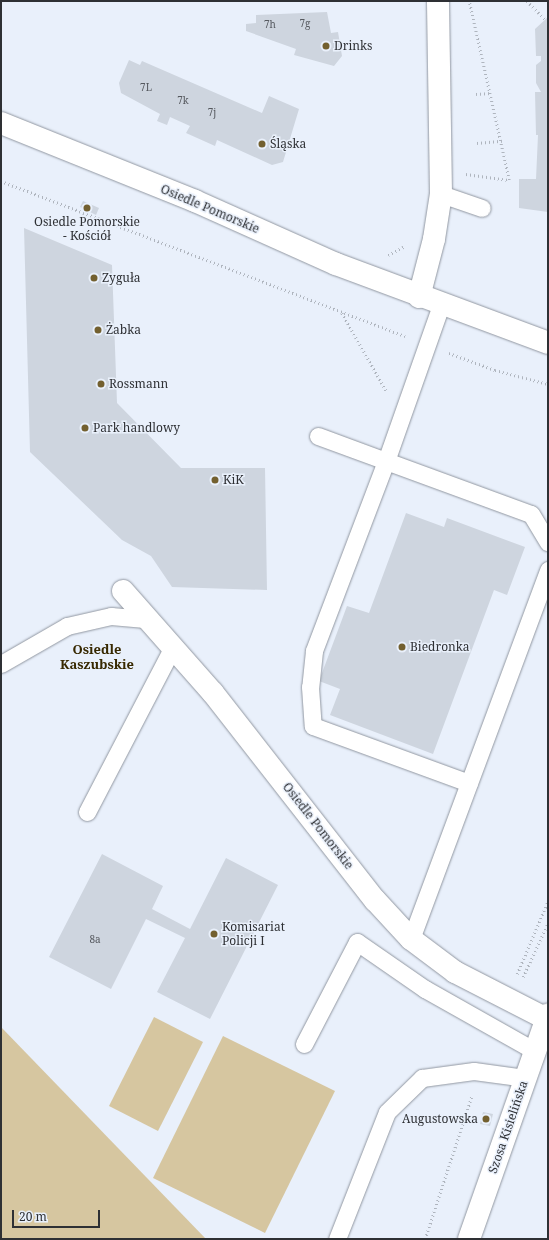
<!DOCTYPE html>
<html>
<head>
<meta charset="utf-8">
<style>
  body { margin:0 }
  #map { position:relative; width:549px; height:1240px; overflow:hidden; background:#e9f0fb; font-family:"Noto Serif",serif }
  div>[style] { position:absolute }
  .green>* { inset:0; background:#d6c6a0 }
  .building>* { inset:0; background:#ced5df }
  .path>* { height:2.5px; margin-top:-1.25px; transform-origin:0; background:repeating-linear-gradient(90deg,#afb5be 0 1px,transparent 0 4px) }
  .roads { filter:drop-shadow(0 0 1px #9197a1) drop-shadow(0 0 1px #9197a1) }
  .service>* { height:17px; margin:-8.5px; padding:0 8.5px; transform-origin:8.5px; border-radius:8.5px; background:#fff }
  .minor>* { height:22px; margin:-11px; padding:0 11px; transform-origin:11px; border-radius:11px; background:#fff }
  .tertiary>* { height:22px; margin:-11px; padding:0 11px; transform-origin:11px; border-radius:11px; background:#fff }
  .dots>* { width:11px; height:11px; translate:-50% -50%; box-sizing:border-box; border:2px solid #e9f0fb; border-radius:50% }
  span { translate:-50% -50%; white-space:nowrap; text-align:center; line-height:1.15; -webkit-text-stroke:3px #e9f0fb; paint-order:stroke }
  .number-label { font-size:10px; color:#56595f }
  .number-label span { -webkit-text-stroke-width:0 }
  .poi-label { font-size:12px; color:#2e3034 }
  .left { translate:0 -50%; text-align:left }
  .right { translate:-100% -50%; text-align:right }
  .street-label { font-size:12px; color:#2e3034 }
  .neighbourhood-label { font-size:13px; color:#372800; font-weight:700 }
  .frame { position:absolute; inset:0; border:2px solid #2e3034; pointer-events:none }
  .scale { position:absolute; left:12px; top:1210px; width:88px; height:18px; box-sizing:border-box; border:2px solid #2e3034; border-top:0; padding-left:5px; font-size:12px; line-height:14px; white-space:nowrap; color:#2e3034; -webkit-text-stroke:3px #e9f0fb; paint-order:stroke }
</style>
</head>
<body>
<div id="map">
  <div class="green">
    <i style="clip-path:polygon(154px 1017px,203px 1042px,158px 1131px,109px 1106px)"></i>
    <i style="clip-path:polygon(1px 1027px,206px 1239px,1px 1239px)"></i>
    <i style="clip-path:polygon(223px 1036px,335px 1091px,265px 1233px,153px 1178px)"></i>
  </div>
  <div class="building">
    <i style="clip-path:polygon(327px 12px,331px 33px,338px 32px,342px 56px,334px 66px,294px 55px,296px 49px,246px 31px,246px 24px,256px 23px,256px 15px)"></i>
    <i style="clip-path:polygon(548px 17px,548px 212px,519px 208px,519px 179px,536px 179px,538px 135px,536px 135px,535px 92px,541px 92px,536px 83px,536px 65px,541px 61px,541px 56px,536px 56px,535px 29px)"></i>
    <i style="clip-path:polygon(129px 60px,140px 65px,142px 61px,262px 113px,269px 96px,299px 109px,283px 162px,272px 165px,217px 140px,215px 146px,186px 133px,190px 126px,170px 117px,167px 125px,157px 121px,160px 114px,121px 93px,119px 83px)"></i>
    <i style="clip-path:polygon(83px 201px,99px 208px,96px 215px,80px 207px)"></i>
    <i style="clip-path:polygon(24px 228px,112px 265px,117px 403px,181px 468px,265px 468px,267px 590px,172px 587px,151px 556px,122px 540px,30px 452px)"></i>
    <i style="clip-path:polygon(406px 513px,444px 527px,447px 518px,525px 547px,507px 595px,494px 590px,433px 754px,330px 715px,340px 689px,319px 681px,347px 606px,369px 613px)"></i>
    <i style="clip-path:polygon(102px 854px,163px 886px,152px 909px,190px 929px,226px 858px,278px 885px,210px 1019px,157px 992px,185px 938px,146px 919px,111px 989px,49px 957px)"></i>
    <i style="clip-path:polygon(483px 1112px,493px 1114px,490px 1126px,480px 1124px)"></i>
  </div>
  <div class="path">
    <i style="left:527px;top:1px;width:25px;rotate:45deg"></i>
    <i style="left:476px;top:94px;width:15px;rotate:-4deg"></i>
    <i style="left:477px;top:143px;width:25px;rotate:-5deg"></i>
    <i style="left:466px;top:174px;width:43px;rotate:7.9deg"></i>
    <i style="left:509px;top:180px;width:183px;rotate:-102.6deg"></i>
    <i style="left:1px;top:181px;width:433px;rotate:21deg"></i>
    <i style="left:388px;top:255px;width:19px;rotate:-28deg"></i>
    <i style="left:342px;top:313px;width:89px;rotate:60.3deg"></i>
    <i style="left:449px;top:353px;width:49px;rotate:20.3deg"></i>
    <i style="left:495px;top:370px;width:55px;rotate:14.8deg"></i>
    <i style="left:517px;top:974px;width:79px;rotate:-67deg"></i>
    <i style="left:523px;top:977px;width:60px;rotate:-65.2deg"></i>
    <i style="left:425px;top:1239px;width:151px;rotate:-71.9deg"></i>
  </div>
  <div class="roads">
    <div class="service">
      <i style="left:441px;top:194px;width:43px;rotate:18.9deg"></i>
      <i style="left:441px;top:305px;width:165px;rotate:109.4deg"></i>
      <i style="left:386px;top:461px;width:154px;rotate:20.1deg"></i>
      <i style="left:531px;top:514px;width:33px;rotate:59deg"></i>
      <i style="left:318px;top:436px;width:72px;rotate:20.2deg"></i>
      <i style="left:386px;top:461px;width:203px;rotate:110.8deg"></i>
      <i style="left:314px;top:651px;width:36px;rotate:96deg"></i>
      <i style="left:310px;top:687px;width:39px;rotate:86deg"></i>
      <i style="left:313px;top:726px;width:166px;rotate:20.1deg"></i>
      <i style="left:1px;top:664px;width:76px;rotate:-29.9deg"></i>
      <i style="left:67px;top:626px;width:45px;rotate:-12.8deg"></i>
      <i style="left:111px;top:616px;width:37px;rotate:5deg"></i>
      <i style="left:87px;top:812px;width:186px;rotate:-62.5deg"></i>
      <i style="left:411px;top:939px;width:394px;rotate:-69.6deg"></i>
      <i style="left:304px;top:1044px;width:115px;rotate:-62.5deg"></i>
      <i style="left:357px;top:942px;width:83px;rotate:34.7deg"></i>
      <i style="left:425px;top:989px;width:126px;rotate:29.4deg"></i>
      <i style="left:337px;top:1239px;width:136px;rotate:-68.5deg"></i>
      <i style="left:387px;top:1112px;width:49px;rotate:-44.2deg"></i>
      <i style="left:422px;top:1078px;width:52px;rotate:-7.7deg"></i>
      <i style="left:474px;top:1071px;width:51px;rotate:7.8deg"></i>
    </div>
    <div class="minor">
      <i style="left:419px;top:297px;width:60px;rotate:-75.5deg"></i>
      <i style="left:434px;top:239px;width:46px;rotate:-81.2deg"></i>
      <i style="left:441px;top:194px;width:193px;rotate:-90.9deg"></i>
      <i style="left:123px;top:591px;width:136px;rotate:48.6deg"></i>
      <i style="left:213px;top:693px;width:263px;rotate:52deg"></i>
      <i style="left:375px;top:900px;width:53px;rotate:47.3deg"></i>
      <i style="left:411px;top:939px;width:55px;rotate:36.9deg"></i>
      <i style="left:455px;top:972px;width:103px;rotate:27.1deg"></i>
    </div>
    <div class="tertiary">
      <i style="left:1px;top:123px;width:209px;rotate:21.9deg"></i>
      <i style="left:195px;top:201px;width:154px;rotate:24.1deg"></i>
      <i style="left:336px;top:264px;width:226px;rotate:20.4deg"></i>
      <i style="left:469px;top:1239px;width:238px;rotate:-70.6deg"></i>
    </div>
  </div>
  <div class="dots">
    <i style="left:326px;top:46px;background:#73602f"></i>
    <i style="left:262px;top:144px;background:#73602f"></i>
    <i style="left:87px;top:208px;background:#73602f"></i>
    <i style="left:94px;top:278px;background:#73602f"></i>
    <i style="left:98px;top:330px;background:#73602f"></i>
    <i style="left:101px;top:384px;background:#73602f"></i>
    <i style="left:85px;top:428px;background:#73602f"></i>
    <i style="left:215px;top:480px;background:#73602f"></i>
    <i style="left:402px;top:647px;background:#73602f"></i>
    <i style="left:214px;top:934px;background:#73602f"></i>
    <i style="left:486px;top:1119px;background:#73602f"></i>
  </div>
  <div class="number-label">
    <span style="left:305px;top:24px">7g</span>
    <span style="left:270px;top:25px">7h</span>
    <span style="left:146px;top:88px">7L</span>
    <span style="left:183px;top:101px">7k</span>
    <span style="left:212px;top:113px">7j</span>
    <span style="left:95px;top:940px">8a</span>
  </div>
  <div class="poi-label">
    <span class="left" style="left:334px;top:46px">Drinks</span>
    <span class="left" style="left:270px;top:144px">Śląska</span>
    <span style="left:87px;top:229px">Osiedle Pomorskie<br>- Kościół</span>
    <span class="left" style="left:102px;top:278px">Zyguła</span>
    <span class="left" style="left:106px;top:330px">Żabka</span>
    <span class="left" style="left:109px;top:384px">Rossmann</span>
    <span class="left" style="left:93px;top:428px">Park handlowy</span>
    <span class="left" style="left:223px;top:480px">KiK</span>
    <span class="left" style="left:410px;top:647px">Biedronka</span>
    <span class="left" style="left:222px;top:934px">Komisariat<br>Policji I</span>
    <span class="right" style="left:478px;top:1119px">Augustowska</span>
  </div>
  <div class="street-label">
    <span style="left:210px;top:209px;rotate:23deg">Osiedle Pomorskie</span>
    <span style="left:318px;top:826px;rotate:52deg">Osiedle Pomorskie</span>
    <span style="left:508px;top:1127px;rotate:-71deg">Szosa Kisielińska</span>
  </div>
  <div class="neighbourhood-label">
    <span style="left:97px;top:657px">Osiedle<br>Kaszubskie</span>
  </div>
  <div class="frame"></div>
  <div class="scale">20 m</div>
</div>
</body>
</html>
